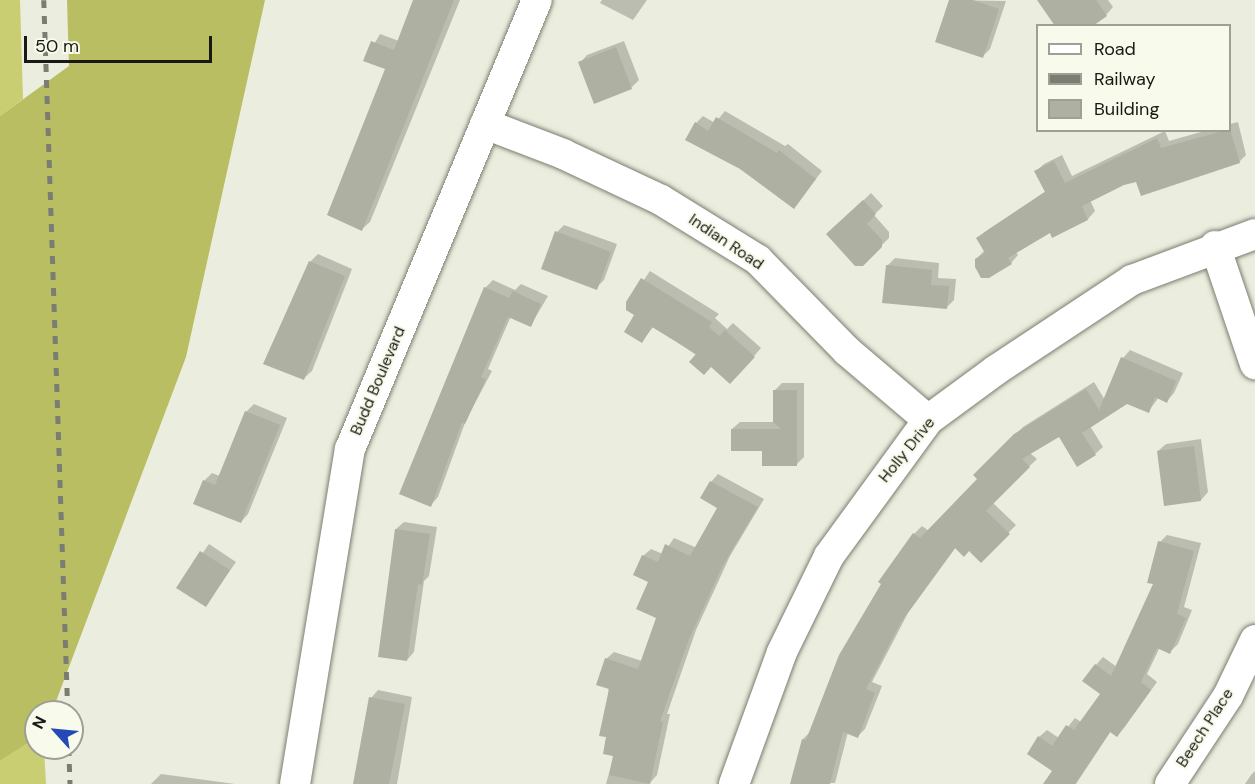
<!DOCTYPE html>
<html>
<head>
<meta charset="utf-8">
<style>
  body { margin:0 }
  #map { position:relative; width:1255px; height:784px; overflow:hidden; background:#ebedde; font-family:"DM Sans",sans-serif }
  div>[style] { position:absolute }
  .green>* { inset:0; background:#c9ce72 }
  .forest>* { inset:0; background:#b9be62 }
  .shadow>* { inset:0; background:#0003 }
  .building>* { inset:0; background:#aeb0a2 }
  .roads { filter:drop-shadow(0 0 2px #7c7d70) drop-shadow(0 0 2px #7c7d70) }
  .minor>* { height:30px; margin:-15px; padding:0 15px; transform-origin:15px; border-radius:15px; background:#fff }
  .rail>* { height:4.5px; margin-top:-2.25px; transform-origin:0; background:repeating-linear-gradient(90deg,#7b7d73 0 8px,transparent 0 16px) }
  span { translate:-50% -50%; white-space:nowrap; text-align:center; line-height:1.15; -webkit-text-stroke:4.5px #f8faeb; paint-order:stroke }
  .street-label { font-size:16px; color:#181914 }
  .legend { position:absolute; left:1036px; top:24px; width:195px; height:108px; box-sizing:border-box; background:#f8faeb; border:2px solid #9ea095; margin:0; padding:8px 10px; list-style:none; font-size:18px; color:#181914 }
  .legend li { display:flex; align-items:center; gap:12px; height:30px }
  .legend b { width:30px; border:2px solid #9ea095 }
  .north { position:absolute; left:24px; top:700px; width:60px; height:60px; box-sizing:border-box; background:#f8faeb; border:2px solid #9ea095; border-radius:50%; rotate:297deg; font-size:16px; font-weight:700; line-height:24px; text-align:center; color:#181914 }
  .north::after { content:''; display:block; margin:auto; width:21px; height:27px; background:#2649b8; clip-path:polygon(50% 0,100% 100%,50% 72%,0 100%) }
  .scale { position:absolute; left:24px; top:36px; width:188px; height:27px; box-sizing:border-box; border:3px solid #181914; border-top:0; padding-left:8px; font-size:18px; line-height:21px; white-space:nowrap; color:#181914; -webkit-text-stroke:4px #f8faeb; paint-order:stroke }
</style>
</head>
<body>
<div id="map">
  <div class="green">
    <i style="clip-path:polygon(0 0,20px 0,23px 99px,0 116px)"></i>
    <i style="clip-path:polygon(36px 738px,36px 748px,44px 748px,46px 784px,0 784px,0 761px)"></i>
  </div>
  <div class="forest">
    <i style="clip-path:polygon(67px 0,265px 0,186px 357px,52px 712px,36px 712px,36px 738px,0 761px,0 116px,69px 66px)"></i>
  </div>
  <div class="shadow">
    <i style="clip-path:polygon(415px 0,460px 0,370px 222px,362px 229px,387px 68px,365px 60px,380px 34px,399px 41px)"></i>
    <i style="clip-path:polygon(602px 0,647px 0,633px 20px,600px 3px)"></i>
    <i style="clip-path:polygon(951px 0,1006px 1px,990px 49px,983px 56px)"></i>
    <i style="clip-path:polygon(1042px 0,1108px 0,1113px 7px,1106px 15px)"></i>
    <i style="clip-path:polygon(624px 41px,639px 80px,632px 87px,595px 102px,580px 63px,587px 55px)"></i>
    <i style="clip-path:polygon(725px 111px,785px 146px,788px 144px,822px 171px,794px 207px,696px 123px,703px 116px,715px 123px)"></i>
    <i style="clip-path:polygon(1238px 122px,1246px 155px,1239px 162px,1124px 183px,1090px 200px,1095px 211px,1088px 219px,1053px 236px,1051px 231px,1016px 252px,1018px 255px,1011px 263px,976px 259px,984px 251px,978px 238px,986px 231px,1046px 191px,1036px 171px,1044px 164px,1062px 155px,1072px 176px,1165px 131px,1169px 141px,1208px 130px,1230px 130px,1230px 124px)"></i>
    <i style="clip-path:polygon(871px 193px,883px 206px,874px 215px,889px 232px,889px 238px,863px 264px,828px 235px)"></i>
    <i style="clip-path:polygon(564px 225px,617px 244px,604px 280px,596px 288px,557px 232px)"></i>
    <i style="clip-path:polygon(318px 254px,352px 269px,312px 371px,304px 378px,310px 262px)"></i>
    <i style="clip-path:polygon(895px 258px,939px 263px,938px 278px,956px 279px,954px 300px,946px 308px,887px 266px)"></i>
    <i style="clip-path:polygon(650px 271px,719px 314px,715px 318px,727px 329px,733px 323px,761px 348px,738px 375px,712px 366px,654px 326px,642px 341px,637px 315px,628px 303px)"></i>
    <i style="clip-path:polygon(493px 280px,515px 290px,521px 284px,548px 296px,531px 325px,511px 316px,488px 369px,492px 371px,466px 420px,438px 497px,431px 505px,485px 288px)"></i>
    <i style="clip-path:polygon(1130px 350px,1183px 373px,1174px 393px,1167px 401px,1159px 397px,1148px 412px,1127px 403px,1090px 426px,1103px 447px,1095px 454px,1059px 435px,1030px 453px,1037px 459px,992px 502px,1016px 525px,981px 561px,969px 549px,956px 547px,908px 613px,872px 682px,882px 686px,865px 729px,858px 736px,848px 732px,835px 783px,792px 784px,803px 739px,811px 731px,883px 584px,880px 581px,914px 534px,922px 526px,929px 531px,979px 479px,975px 475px,1023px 427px,1094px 382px,1105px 400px,1123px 358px)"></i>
    <i style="clip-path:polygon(782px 383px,804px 383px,804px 457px,796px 465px,732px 429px,740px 422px,775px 422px,775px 390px)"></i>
    <i style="clip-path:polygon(254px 404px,287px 418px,248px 514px,241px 522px,204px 481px,212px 473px,220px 476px,246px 412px)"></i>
    <i style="clip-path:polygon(1201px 439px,1208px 492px,1201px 500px,1158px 451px,1166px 444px)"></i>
    <i style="clip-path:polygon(718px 474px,764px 499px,730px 556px,696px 630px,667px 714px,670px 714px,657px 775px,649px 784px,606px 784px,614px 755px,606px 659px,614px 652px,642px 661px,658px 617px,643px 556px,651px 549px,663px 554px,674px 538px,697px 548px,719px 507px,711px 482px)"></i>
    <i style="clip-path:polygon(404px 522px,437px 527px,429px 576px,424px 581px,414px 652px,407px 660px,396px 529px)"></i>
    <i style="clip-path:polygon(1167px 535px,1201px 543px,1184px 607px,1192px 610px,1178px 644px,1170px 652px,1160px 647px,1147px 674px,1157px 682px,1124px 728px,1117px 735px,1111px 731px,1076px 784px,1045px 784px,1054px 770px,1039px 737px,1047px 730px,1059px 738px,1075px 718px,1081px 722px,1103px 693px,1096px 665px,1103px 657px,1117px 667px,1155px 583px,1160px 542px)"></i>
    <i style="clip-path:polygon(209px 544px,236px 562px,206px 605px,178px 588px)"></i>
    <i style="clip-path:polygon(378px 690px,412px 697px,397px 784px,356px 784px,371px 698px)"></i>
    <i style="clip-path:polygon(1255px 771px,1255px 784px,1245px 784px,1251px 775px)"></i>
    <i style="clip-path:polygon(161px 774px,235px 784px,151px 784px)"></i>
  </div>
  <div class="building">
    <i style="clip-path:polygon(413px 0,454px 0,362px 231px,327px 215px,385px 69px,363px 61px,371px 41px,394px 50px)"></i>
    <i style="clip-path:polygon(949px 0,973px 0,999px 9px,983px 58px,935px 42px)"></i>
    <i style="clip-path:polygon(1037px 0,1096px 0,1107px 16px,1093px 26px,1055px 26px)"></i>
    <i style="clip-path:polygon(616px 47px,632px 89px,594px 104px,578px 62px)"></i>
    <i style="clip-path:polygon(716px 117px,777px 153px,779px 150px,816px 179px,794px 209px,740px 169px,685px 140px,695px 122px,708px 131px)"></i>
    <i style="clip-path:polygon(1230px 129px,1240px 163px,1141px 196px,1136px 182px,1124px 185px,1082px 206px,1088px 220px,1052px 238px,1050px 233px,1008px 258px,1012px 264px,989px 278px,981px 278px,975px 267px,975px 259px,985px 253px,976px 238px,1045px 192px,1034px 171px,1054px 161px,1065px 183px,1157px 138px,1161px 148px)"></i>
    <i style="clip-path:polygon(863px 200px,876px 214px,867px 224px,882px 240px,882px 247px,863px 266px,855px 266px,826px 234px)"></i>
    <i style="clip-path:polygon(555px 231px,611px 252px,597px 290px,541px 269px)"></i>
    <i style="clip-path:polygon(309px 261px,345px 276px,304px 380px,263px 364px)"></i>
    <i style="clip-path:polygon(886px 265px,932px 270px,931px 285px,949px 286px,947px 309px,882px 303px)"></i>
    <i style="clip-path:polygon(641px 278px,712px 322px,709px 327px,719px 336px,725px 330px,755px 357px,730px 384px,711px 367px,704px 375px,689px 362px,696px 354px,652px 327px,642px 343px,624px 332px,634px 315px,626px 310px,626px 302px)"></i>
    <i style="clip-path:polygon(484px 287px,509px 298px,513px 291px,541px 304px,531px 327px,508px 317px,481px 377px,486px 379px,465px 424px,462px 422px,431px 507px,399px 494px)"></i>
    <i style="clip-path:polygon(1121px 357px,1176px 381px,1167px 403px,1155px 397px,1149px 413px,1127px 404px,1082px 433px,1096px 455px,1077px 467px,1059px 437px,1022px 459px,1030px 467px,986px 511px,1010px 534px,981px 563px,969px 551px,964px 557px,955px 548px,901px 622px,866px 689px,875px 693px,858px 738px,843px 732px,830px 784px,790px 784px,802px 739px,806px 740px,839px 655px,881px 584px,878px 582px,913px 533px,920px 538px,977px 479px,973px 475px,1014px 434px,1086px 389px,1099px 410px)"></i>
    <i style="clip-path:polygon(773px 390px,797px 390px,797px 466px,762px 466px,762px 451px,731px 451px,731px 429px,781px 429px,773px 422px)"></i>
    <i style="clip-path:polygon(245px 411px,280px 425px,241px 523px,193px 504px,203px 480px,215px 485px)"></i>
    <i style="clip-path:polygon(1194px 446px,1201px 501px,1164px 506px,1157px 451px)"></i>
    <i style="clip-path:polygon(710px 481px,758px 507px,723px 565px,689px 639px,660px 721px,663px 722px,650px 784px,609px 775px,613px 756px,603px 754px,606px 737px,599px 736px,609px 689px,596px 685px,605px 658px,638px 669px,656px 618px,636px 609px,648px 582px,633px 575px,642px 555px,658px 562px,665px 544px,690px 556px,717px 508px,700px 498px)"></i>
    <i style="clip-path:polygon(395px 529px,430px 534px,422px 585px,418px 584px,407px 661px,378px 657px)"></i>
    <i style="clip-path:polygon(1158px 541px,1194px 551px,1177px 614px,1186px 618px,1170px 654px,1157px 648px,1141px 682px,1151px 690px,1117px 737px,1110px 732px,1075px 784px,1043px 784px,1052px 771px,1027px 754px,1038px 736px,1052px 746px,1066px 725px,1074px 730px,1100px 694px,1082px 681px,1095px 664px,1111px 676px,1153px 584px,1147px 583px)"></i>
    <i style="clip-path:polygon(200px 551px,230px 570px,206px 607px,176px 588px)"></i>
    <i style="clip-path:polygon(369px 697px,405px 704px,389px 784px,353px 784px)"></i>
  </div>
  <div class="roads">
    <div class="minor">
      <i style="left:485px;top:124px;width:84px;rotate:21deg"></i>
      <i style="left:563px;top:154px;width:108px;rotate:25.1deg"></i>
      <i style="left:661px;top:200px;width:114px;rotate:31.7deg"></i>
      <i style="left:758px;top:260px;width:127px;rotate:45.6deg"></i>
      <i style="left:847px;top:351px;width:106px;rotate:40.4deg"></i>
      <i style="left:1215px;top:246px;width:125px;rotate:71.3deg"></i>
      <i style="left:295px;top:784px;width:339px;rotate:-80.7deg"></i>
      <i style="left:350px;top:449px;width:486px;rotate:-67.4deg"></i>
      <i style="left:734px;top:784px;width:140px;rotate:-70deg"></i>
      <i style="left:782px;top:652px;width:107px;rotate:-63.9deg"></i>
      <i style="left:829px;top:556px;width:168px;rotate:-53.9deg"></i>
      <i style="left:928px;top:420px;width:84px;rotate:-36.3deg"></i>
      <i style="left:996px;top:370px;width:163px;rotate:-33.5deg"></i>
      <i style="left:1132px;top:280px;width:131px;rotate:-20.5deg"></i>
      <i style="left:1170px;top:784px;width:105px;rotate:-56.6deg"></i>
      <i style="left:1228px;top:696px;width:62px;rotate:-64.3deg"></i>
    </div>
  </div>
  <div class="rail">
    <i style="left:44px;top:0;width:712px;rotate:88.07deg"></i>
    <i style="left:69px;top:748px;width:36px;rotate:88deg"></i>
  </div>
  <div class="street-label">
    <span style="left:726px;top:242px;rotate:34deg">Indian Road</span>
    <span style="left:378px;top:381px;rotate:-67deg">Budd Boulevard</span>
    <span style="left:907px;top:450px;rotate:-51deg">Holly Drive</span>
    <span style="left:1205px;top:728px;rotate:-57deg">Beech Place</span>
  </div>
  <ul class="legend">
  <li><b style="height:8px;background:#fff"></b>Road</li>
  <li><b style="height:8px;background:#7b7d73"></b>Railway</li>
  <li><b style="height:16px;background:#aeb0a2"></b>Building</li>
  </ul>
  <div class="north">N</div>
  <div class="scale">50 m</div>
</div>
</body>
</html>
